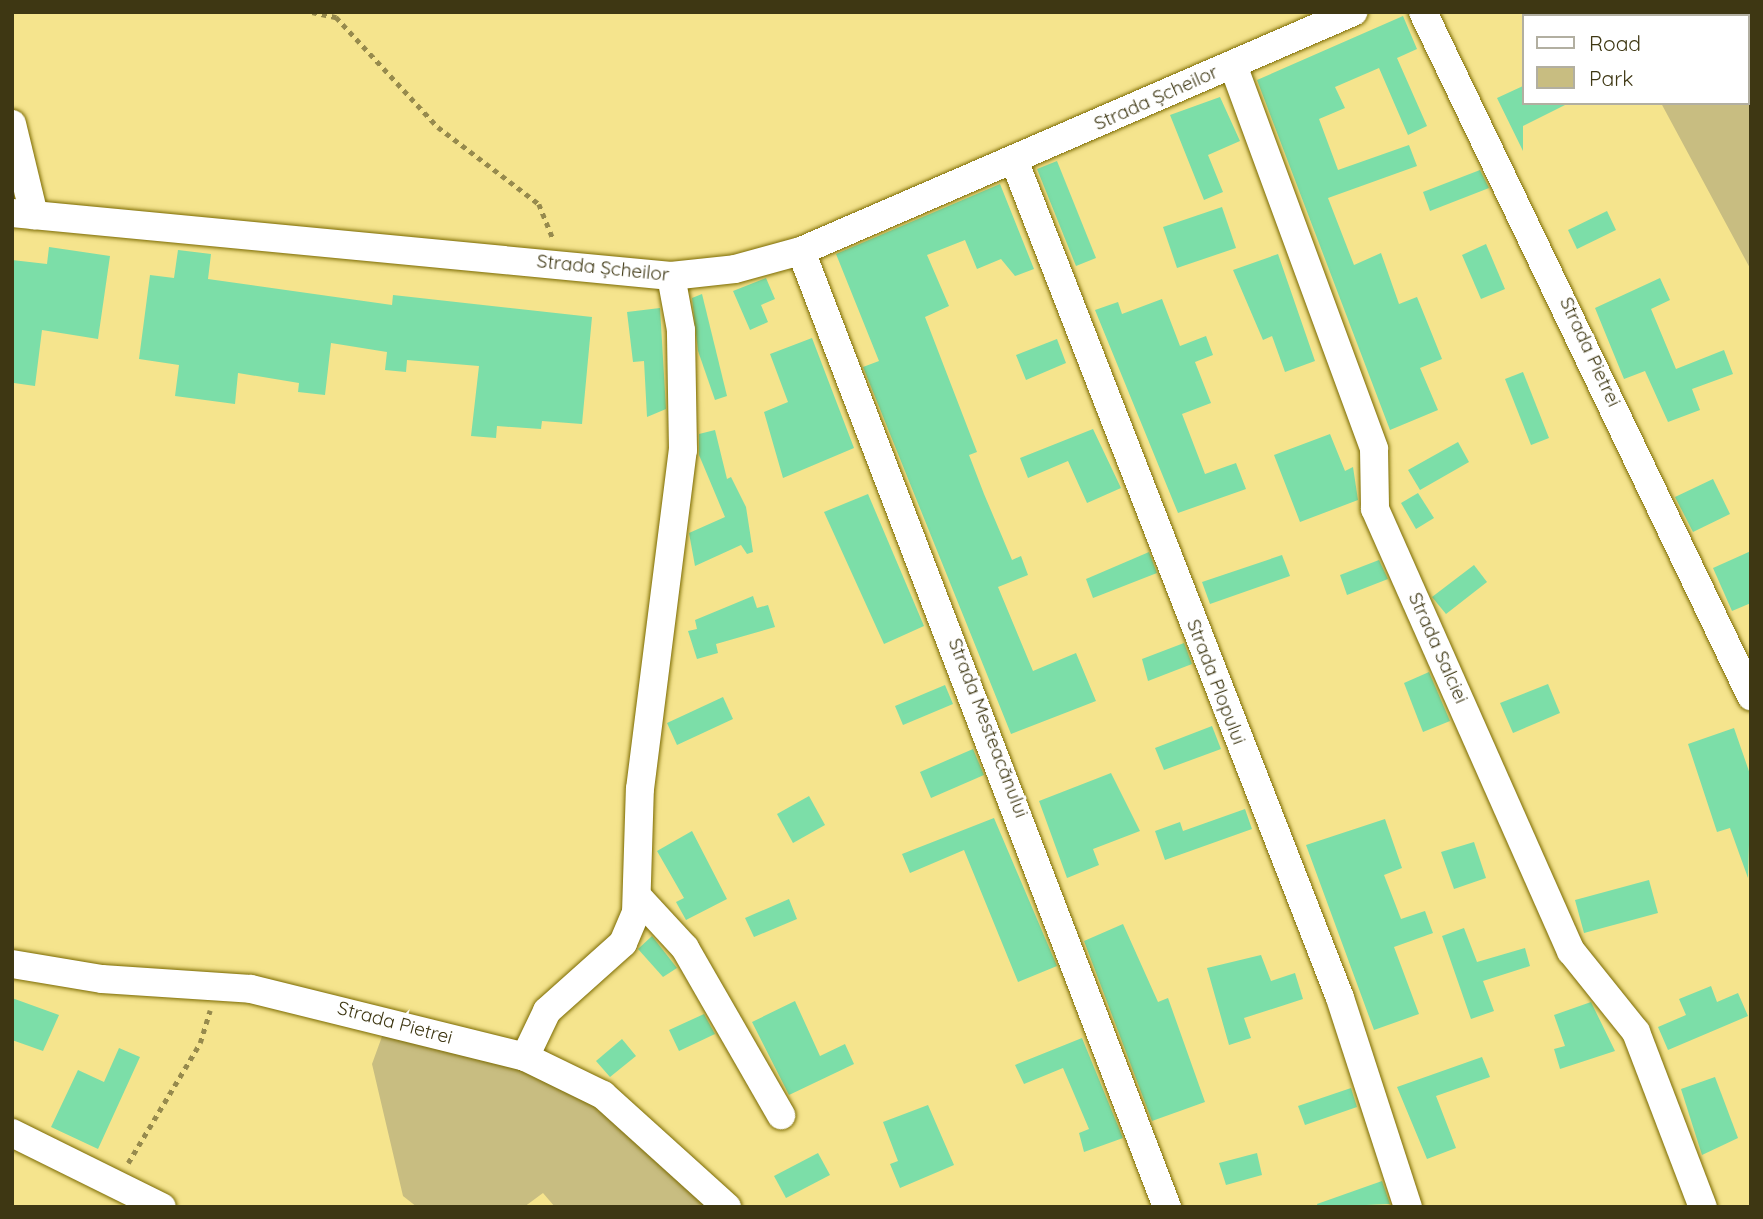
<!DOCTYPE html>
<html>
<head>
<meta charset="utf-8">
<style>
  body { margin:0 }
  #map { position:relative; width:1763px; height:1219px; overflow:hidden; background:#f5e48d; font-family:Quicksand,sans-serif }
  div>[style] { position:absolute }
  .green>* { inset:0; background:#c8bd81 }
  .building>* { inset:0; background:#7cdea8 }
  .path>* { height:4.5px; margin-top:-2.25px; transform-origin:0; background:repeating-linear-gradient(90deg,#968a4d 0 5px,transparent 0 10px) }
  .roads { filter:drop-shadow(0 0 2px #7b6a00) drop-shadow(0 0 2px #7b6a00) }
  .minor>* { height:28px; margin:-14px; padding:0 14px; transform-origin:14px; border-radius:14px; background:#fff }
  span { translate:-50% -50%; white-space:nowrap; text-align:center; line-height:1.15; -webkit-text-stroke:6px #fff; paint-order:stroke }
  .street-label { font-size:19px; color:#3e3713 }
  .frame { position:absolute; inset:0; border:14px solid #3e3713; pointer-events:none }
  .legend { position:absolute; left:1522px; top:14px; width:228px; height:91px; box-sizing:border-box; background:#fff; border:2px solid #b2afa1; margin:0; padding:9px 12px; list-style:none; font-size:21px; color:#3e3713 }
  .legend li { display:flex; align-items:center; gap:14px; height:35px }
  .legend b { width:35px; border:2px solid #b2afa1 }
</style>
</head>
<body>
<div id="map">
  <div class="green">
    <i style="clip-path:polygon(1611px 12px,1751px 12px,1751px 270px,1661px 103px,1747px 103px,1747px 16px)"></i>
    <i style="clip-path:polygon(384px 1031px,526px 1067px,589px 1094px,711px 1207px,555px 1207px,543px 1193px,524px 1207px,417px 1207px,403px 1196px,372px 1064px)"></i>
  </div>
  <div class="building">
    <i style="clip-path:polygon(1403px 16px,1417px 49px,1397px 58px,1427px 126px,1408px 135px,1379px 68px,1335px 87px,1345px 108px,1319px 119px,1338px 170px,1409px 145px,1417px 166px,1328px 198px,1354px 265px,1381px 253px,1399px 304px,1417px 297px,1442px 359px,1420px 368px,1438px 410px,1390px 430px,1257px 80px)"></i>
    <i style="clip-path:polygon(1523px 86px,1523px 103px,1569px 103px,1523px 126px,1523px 151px,1497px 98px)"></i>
    <i style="clip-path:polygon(1220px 97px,1240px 141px,1208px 155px,1223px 192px,1204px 200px,1170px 115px)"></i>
    <i style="clip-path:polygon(1057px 161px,1096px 258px,1076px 266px,1037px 169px)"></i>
    <i style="clip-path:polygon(1480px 170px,1489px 188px,1430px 211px,1423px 192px)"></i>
    <i style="clip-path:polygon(1000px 184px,1034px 269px,1015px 276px,1001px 259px,977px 269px,965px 240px,927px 255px,949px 306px,925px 317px,977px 452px,969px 455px,984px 494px,1012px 560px,1021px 556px,1028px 575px,998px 587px,1033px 671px,1076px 653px,1096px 701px,1011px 734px,863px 367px,879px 361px,836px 254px)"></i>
    <i style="clip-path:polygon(1222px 207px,1236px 248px,1177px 268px,1163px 227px)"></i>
    <i style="clip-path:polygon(1607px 211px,1616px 230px,1577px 249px,1568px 230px)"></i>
    <i style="clip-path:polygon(1486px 244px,1505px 289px,1481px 299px,1462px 255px)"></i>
    <i style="clip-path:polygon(49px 247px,110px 256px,98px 339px,42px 330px,35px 386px,14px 383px,12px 260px,47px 264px)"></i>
    <i style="clip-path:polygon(178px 250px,211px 254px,208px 279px,392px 305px,393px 295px,592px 317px,582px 424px,542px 421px,541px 429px,497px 426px,496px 438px,471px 436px,479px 366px,407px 360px,406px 372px,385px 370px,387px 352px,331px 343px,325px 395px,298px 392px,299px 383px,238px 373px,235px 404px,175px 396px,179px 365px,139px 359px,150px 275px,174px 278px)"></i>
    <i style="clip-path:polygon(1278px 254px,1315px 361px,1285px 372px,1272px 336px,1263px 340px,1233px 270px)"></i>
    <i style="clip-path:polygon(766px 278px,775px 299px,761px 305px,768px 322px,750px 330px,733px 291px)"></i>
    <i style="clip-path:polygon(1660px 278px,1670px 300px,1651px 309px,1676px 369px,1724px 350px,1733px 374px,1692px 389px,1700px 410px,1668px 422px,1645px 371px,1624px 379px,1595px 308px)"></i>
    <i style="clip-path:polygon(702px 294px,727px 396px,715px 400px,698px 351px,692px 298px)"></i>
    <i style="clip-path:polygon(1162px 299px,1180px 346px,1206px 336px,1213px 355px,1195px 362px,1211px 403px,1182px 414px,1205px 474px,1236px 463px,1246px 489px,1178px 513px,1095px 310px,1118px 302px,1122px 314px)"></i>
    <i style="clip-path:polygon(660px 308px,666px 409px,647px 417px,644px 361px,633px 362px,627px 312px)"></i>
    <i style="clip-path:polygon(812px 338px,854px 448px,783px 478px,764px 412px,788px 402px,770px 354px)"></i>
    <i style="clip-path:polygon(1057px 339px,1066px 363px,1026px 380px,1016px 355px)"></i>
    <i style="clip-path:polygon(1523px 372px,1549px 438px,1531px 445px,1505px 379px)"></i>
    <i style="clip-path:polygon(1093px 429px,1121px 488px,1087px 503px,1068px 461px,1028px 478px,1020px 458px)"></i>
    <i style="clip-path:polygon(715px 430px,727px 479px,731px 477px,746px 507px,753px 552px,747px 554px,741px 545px,695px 566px,689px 533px,725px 517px,699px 455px,699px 434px)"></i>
    <i style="clip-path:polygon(1330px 434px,1345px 471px,1353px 467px,1358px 500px,1300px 522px,1274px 455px)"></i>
    <i style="clip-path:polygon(1458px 442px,1469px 462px,1420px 490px,1408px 470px)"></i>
    <i style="clip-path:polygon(1713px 479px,1730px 514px,1693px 532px,1675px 497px)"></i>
    <i style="clip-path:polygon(1418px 493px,1434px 518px,1416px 529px,1401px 503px)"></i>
    <i style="clip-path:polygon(868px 494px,924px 626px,884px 644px,824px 512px)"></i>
    <i style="clip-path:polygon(1751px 551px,1751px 603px,1732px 611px,1713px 568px)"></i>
    <i style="clip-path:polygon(1149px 552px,1157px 573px,1093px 598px,1086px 579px)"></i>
    <i style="clip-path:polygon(1282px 555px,1290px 576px,1210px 604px,1202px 582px)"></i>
    <i style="clip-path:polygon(1379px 560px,1388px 579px,1347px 595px,1340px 575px)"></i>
    <i style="clip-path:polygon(1474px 565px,1487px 582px,1446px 614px,1432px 597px)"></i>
    <i style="clip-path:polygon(753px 596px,757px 608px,768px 605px,775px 627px,716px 644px,718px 653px,697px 659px,688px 631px,697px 629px,695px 620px)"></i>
    <i style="clip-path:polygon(1184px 643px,1192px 664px,1148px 681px,1142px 659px)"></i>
    <i style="clip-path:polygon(1429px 672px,1450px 721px,1423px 732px,1404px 683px)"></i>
    <i style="clip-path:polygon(1548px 684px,1560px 713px,1513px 733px,1500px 703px)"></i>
    <i style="clip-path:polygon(945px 685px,953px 704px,903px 725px,895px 706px)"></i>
    <i style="clip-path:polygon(723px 697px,733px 719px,677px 745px,667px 723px)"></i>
    <i style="clip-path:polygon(1212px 726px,1221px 749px,1164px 770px,1155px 748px)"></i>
    <i style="clip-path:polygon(1734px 728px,1751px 777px,1748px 878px,1730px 828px,1717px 832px,1688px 744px)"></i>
    <i style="clip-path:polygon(973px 749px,984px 775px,931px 798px,920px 772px)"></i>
    <i style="clip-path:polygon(1111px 773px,1140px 831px,1093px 849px,1099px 865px,1067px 878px,1039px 801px)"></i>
    <i style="clip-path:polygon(809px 796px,825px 825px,793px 843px,777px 814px)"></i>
    <i style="clip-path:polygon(1245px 809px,1252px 829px,1165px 860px,1155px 831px,1180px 822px,1183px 831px)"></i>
    <i style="clip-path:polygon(994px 818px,1057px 966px,1018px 982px,964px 850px,910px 873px,902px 854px)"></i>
    <i style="clip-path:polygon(1385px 819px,1402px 868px,1384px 875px,1401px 919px,1425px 911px,1433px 933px,1394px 947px,1419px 1014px,1374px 1030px,1306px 845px)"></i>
    <i style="clip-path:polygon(692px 831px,727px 899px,686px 920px,676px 902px,684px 898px,657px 851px)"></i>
    <i style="clip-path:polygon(1474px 842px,1486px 878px,1454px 889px,1441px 852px)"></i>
    <i style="clip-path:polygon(1649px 880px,1658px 913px,1584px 933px,1575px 900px)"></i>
    <i style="clip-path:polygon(789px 899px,797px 919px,754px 937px,745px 918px)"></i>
    <i style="clip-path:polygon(1123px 924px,1158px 1002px,1168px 998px,1205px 1102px,1152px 1121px,1084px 941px)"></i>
    <i style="clip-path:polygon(1464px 928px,1477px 962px,1525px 948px,1530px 966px,1483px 981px,1494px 1011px,1471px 1019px,1442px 936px)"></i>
    <i style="clip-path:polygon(652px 936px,677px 968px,663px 977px,638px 949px)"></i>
    <i style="clip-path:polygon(1261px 955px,1271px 981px,1295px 973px,1303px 999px,1244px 1018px,1251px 1038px,1229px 1045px,1207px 968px)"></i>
    <i style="clip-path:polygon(1711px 986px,1717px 1002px,1738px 993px,1748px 1016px,1668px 1050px,1658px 1027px,1686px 1015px,1679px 999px)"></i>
    <i style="clip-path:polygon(12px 998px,59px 1015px,43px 1051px,12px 1040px)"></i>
    <i style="clip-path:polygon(795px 1001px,820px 1056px,845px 1044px,854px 1064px,789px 1095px,752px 1022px)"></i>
    <i style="clip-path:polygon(1591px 1002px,1615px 1051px,1560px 1069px,1554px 1049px,1565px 1046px,1554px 1015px)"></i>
    <i style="clip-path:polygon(704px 1014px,715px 1034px,679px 1051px,669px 1030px)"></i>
    <i style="clip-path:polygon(1082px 1038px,1123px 1138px,1084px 1152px,1079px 1133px,1089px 1129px,1063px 1068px,1024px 1084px,1015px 1065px)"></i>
    <i style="clip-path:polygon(622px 1039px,636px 1056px,610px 1077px,596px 1061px)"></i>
    <i style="clip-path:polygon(119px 1048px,140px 1057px,98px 1149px,51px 1127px,78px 1070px,104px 1082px)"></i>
    <i style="clip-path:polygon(1482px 1057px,1490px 1077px,1436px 1096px,1456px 1148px,1427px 1159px,1397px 1087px)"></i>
    <i style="clip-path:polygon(1715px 1077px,1738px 1138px,1702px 1155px,1681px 1089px)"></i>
    <i style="clip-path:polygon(1351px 1088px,1357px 1107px,1305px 1125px,1298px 1106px)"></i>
    <i style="clip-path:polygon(928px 1105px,954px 1165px,900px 1188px,890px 1164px,898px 1161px,883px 1122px)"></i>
    <i style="clip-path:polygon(818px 1153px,830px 1175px,786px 1198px,774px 1176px)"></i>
    <i style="clip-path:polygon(1257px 1153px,1262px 1175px,1226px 1185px,1219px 1163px)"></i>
    <i style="clip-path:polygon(1382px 1181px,1390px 1204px,1318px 1207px,1317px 1204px)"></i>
  </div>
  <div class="path">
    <i style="left:312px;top:12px;width:25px;rotate:12deg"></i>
    <i style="left:336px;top:17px;width:150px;rotate:47.2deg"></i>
    <i style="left:438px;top:127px;width:127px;rotate:37.3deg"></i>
    <i style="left:539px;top:204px;width:37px;rotate:68deg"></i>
    <i style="left:128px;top:1163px;width:140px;rotate:-59deg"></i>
    <i style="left:200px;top:1043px;width:34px;rotate:-73deg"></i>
  </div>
  <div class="roads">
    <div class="minor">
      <i style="left:1423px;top:12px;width:759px;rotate:64.38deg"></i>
      <i style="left:1233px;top:65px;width:409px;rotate:69.8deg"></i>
      <i style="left:1374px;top:449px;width:60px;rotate:89deg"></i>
      <i style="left:1375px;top:509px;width:484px;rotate:66.1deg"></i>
      <i style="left:1571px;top:951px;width:104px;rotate:51.3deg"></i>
      <i style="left:1636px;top:1032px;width:187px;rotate:69.1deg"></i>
      <i style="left:12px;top:124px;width:94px;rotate:76.4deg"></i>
      <i style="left:1014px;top:160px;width:899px;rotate:68.74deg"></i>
      <i style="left:1340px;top:998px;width:220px;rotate:72deg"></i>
      <i style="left:12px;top:213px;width:662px;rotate:5.46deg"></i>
      <i style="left:671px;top:276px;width:64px;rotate:-6.2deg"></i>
      <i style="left:735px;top:269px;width:68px;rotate:-15.3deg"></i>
      <i style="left:801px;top:251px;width:602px;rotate:-23.41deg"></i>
      <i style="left:801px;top:251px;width:1024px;rotate:69.05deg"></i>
      <i style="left:638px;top:897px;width:69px;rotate:47.3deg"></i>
      <i style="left:685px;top:948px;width:193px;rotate:60.1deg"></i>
      <i style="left:12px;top:964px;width:91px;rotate:9.5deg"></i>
      <i style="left:102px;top:979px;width:149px;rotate:3.8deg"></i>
      <i style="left:251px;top:989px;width:282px;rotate:13.9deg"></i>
      <i style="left:525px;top:1057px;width:87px;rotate:26deg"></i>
      <i style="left:603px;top:1095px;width:167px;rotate:42.1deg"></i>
      <i style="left:525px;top:1057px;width:51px;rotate:-64.4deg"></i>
      <i style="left:547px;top:1011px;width:102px;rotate:-41.8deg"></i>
      <i style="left:623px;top:943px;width:33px;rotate:-67deg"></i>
      <i style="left:636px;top:913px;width:124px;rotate:-88.2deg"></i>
      <i style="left:640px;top:789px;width:342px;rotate:-82.8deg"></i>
      <i style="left:683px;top:450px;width:120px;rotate:-91deg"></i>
      <i style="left:681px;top:330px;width:55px;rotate:-100.5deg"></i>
      <i style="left:12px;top:1133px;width:167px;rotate:26.3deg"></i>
    </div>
  </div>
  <div class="street-label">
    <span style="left:1156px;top:98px;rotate:-24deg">Strada Șcheilor</span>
    <span style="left:603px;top:268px;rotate:6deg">Strada Șcheilor</span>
    <span style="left:1590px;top:352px;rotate:65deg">Strada Pietrei</span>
    <span style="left:1438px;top:648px;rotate:66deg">Strada Salciei</span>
    <span style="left:1216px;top:682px;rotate:69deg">Strada Plopului</span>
    <span style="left:988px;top:728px;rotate:69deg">Strada Mesteacănului</span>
    <span style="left:395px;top:1023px;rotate:15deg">Strada Pietrei</span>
  </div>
  <div class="frame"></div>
  <ul class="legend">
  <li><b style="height:9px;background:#fff"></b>Road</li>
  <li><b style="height:19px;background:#c8bd81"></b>Park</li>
  </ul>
</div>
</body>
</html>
